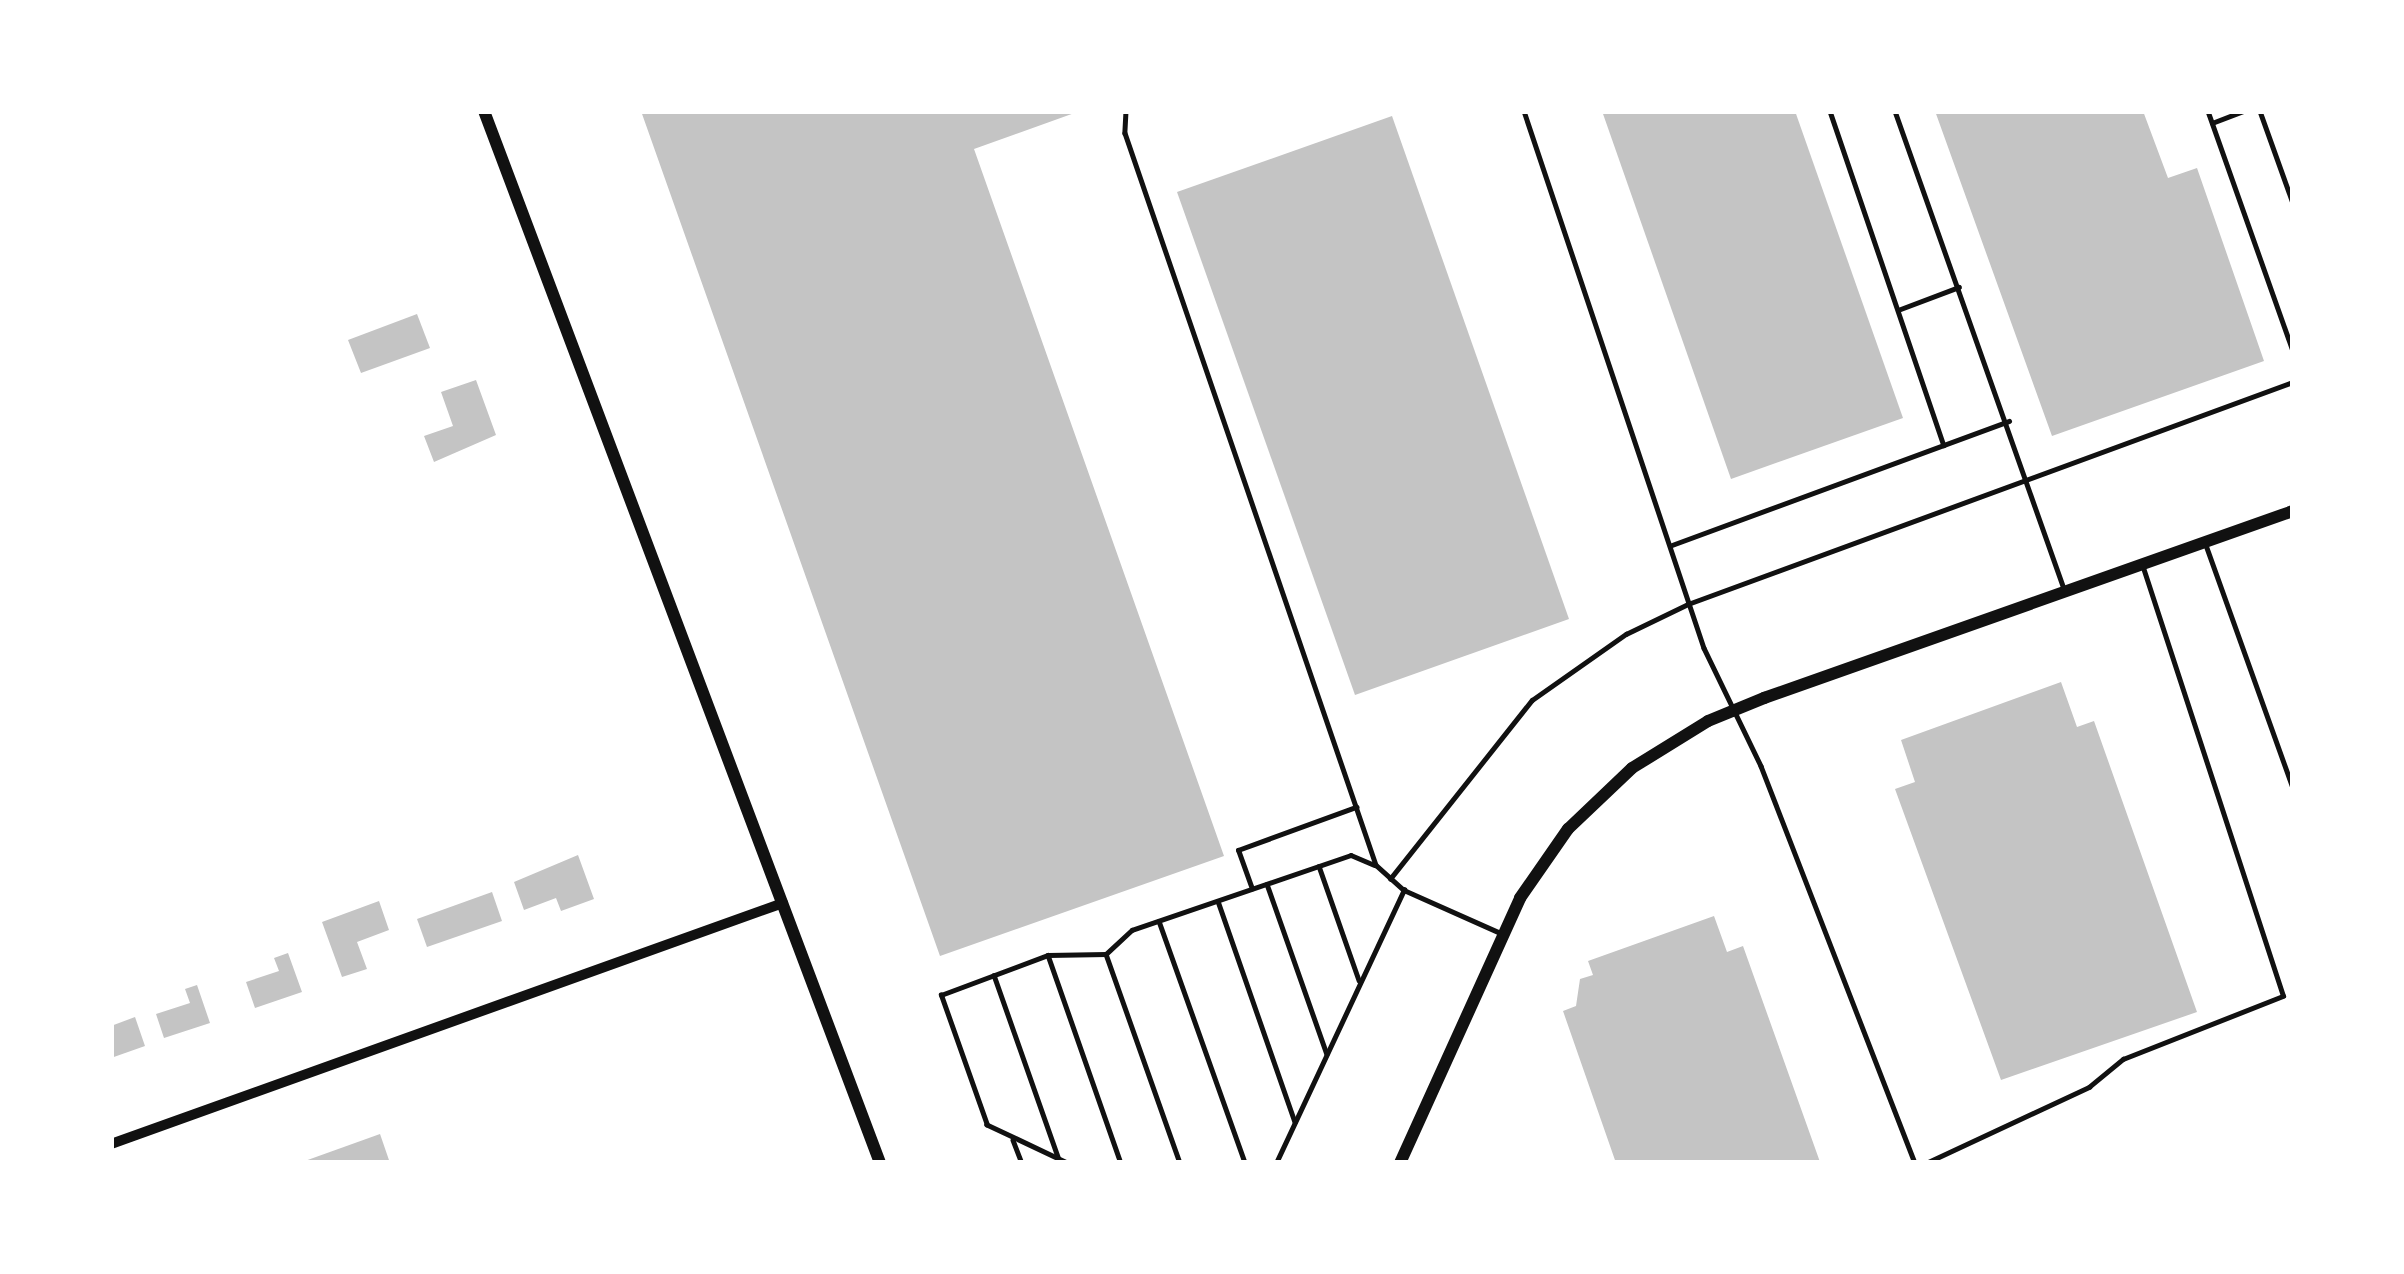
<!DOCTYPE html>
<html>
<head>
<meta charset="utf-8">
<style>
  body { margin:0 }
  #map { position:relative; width:2404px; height:1274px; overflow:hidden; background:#fff; font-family:"Sofia Sans Condensed",sans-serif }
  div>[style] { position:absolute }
  .building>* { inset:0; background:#c4c4c4 }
  .service>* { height:4.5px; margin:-2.25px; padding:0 2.25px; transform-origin:2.25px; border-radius:2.25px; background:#111 }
  .minor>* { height:10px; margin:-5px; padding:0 5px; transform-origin:5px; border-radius:5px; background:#111 }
  .tertiary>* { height:12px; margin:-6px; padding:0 6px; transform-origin:6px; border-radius:6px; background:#111 }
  span { translate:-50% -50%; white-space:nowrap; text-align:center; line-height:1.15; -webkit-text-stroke:9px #fff; paint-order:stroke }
  .frame { position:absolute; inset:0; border:114px solid #fff; pointer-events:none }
</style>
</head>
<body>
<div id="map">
  <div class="building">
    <i style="clip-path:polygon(641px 111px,1080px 111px,974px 149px,1224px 856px,940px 956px)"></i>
    <i style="clip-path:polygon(1602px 111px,1795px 111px,1903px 418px,1731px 479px)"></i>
    <i style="clip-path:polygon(1935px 111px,2143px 111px,2168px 178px,2197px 168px,2264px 361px,2052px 436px)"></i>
    <i style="clip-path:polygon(1392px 116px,1569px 619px,1355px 695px,1177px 192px)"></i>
    <i style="clip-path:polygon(417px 314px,430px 348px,361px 373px,348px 340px)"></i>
    <i style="clip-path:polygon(476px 380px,496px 435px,434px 462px,424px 436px,453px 426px,441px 392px)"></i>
    <i style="clip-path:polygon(2061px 682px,2077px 727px,2094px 721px,2197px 1012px,2001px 1080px,1895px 789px,1915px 782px,1901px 740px)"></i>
    <i style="clip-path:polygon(578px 855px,594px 899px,561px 911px,556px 898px,524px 910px,514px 882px)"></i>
    <i style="clip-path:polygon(492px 892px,502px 921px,427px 947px,417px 919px)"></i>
    <i style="clip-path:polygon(379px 901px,389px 930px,357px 942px,367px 969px,342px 977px,322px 922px)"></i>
    <i style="clip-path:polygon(1714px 916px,1727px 952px,1743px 946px,1820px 1162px,1616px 1163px,1563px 1011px,1576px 1006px,1580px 979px,1593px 975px,1588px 961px)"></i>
    <i style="clip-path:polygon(288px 953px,302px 992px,255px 1008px,246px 982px,279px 971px,274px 958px)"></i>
    <i style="clip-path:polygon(197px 985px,210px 1023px,164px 1038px,156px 1014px,190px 1003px,185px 989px)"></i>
    <i style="clip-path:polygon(135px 1017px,145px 1046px,111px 1058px,111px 1026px)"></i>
    <i style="clip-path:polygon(380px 1134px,390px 1163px,302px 1163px,302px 1162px)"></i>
  </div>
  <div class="service">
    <i style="left:1126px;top:111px;width:22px;rotate:93deg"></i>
    <i style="left:1125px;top:133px;width:774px;rotate:71.07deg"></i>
    <i style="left:1376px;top:865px;width:38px;rotate:42deg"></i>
    <i style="left:1404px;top:890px;width:108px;rotate:24deg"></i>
    <i style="left:1524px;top:111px;width:566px;rotate:71.47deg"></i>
    <i style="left:1704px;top:648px;width:131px;rotate:64.2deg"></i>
    <i style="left:1761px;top:766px;width:426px;rotate:68.8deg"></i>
    <i style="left:1830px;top:111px;width:353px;rotate:71.2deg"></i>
    <i style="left:1895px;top:111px;width:504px;rotate:70.52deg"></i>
    <i style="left:2208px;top:111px;width:255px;rotate:70.5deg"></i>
    <i style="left:2260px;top:111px;width:98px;rotate:70.3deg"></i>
    <i style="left:2212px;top:123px;width:34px;rotate:-21deg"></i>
    <i style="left:1898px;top:310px;width:65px;rotate:-20.7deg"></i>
    <i style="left:1672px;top:545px;width:359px;rotate:-20.2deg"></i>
    <i style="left:2206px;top:545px;width:258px;rotate:70.3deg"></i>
    <i style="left:1319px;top:866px;width:121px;rotate:70.7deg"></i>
    <i style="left:1390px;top:879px;width:228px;rotate:-51.6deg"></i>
    <i style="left:1532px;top:700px;width:115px;rotate:-35.1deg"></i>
    <i style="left:1626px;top:634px;width:69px;rotate:-25.8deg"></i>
    <i style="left:1688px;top:604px;width:644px;rotate:-20.15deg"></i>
    <i style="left:1267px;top:884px;width:180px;rotate:70.6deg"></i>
    <i style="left:1252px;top:889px;width:41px;rotate:-109.7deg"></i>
    <i style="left:1238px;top:850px;width:126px;rotate:-20deg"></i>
    <i style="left:1218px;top:901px;width:234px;rotate:70.8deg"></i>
    <i style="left:1159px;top:921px;width:257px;rotate:70.4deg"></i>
    <i style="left:1106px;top:954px;width:222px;rotate:70.5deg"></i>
    <i style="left:1048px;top:955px;width:220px;rotate:70.7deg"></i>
    <i style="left:994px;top:975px;width:193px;rotate:70.6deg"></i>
    <i style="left:1013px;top:1140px;width:25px;rotate:69deg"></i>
    <i style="left:1067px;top:1163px;width:89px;rotate:-154.6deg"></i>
    <i style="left:987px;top:1125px;width:138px;rotate:-109.5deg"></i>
    <i style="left:941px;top:995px;width:114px;rotate:-20.5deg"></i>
    <i style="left:1048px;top:955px;width:58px;rotate:-1deg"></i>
    <i style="left:1106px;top:954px;width:35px;rotate:-43deg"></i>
    <i style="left:1132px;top:930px;width:231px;rotate:-18.9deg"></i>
    <i style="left:1351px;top:855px;width:25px;rotate:23deg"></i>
    <i style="left:1276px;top:1163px;width:302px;rotate:-64.9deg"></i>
    <i style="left:1926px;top:1163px;width:180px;rotate:-25deg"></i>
    <i style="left:2089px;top:1087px;width:44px;rotate:-39.5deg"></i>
    <i style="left:2123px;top:1059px;width:172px;rotate:-21.5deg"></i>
    <i style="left:2283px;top:996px;width:450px;rotate:-108.1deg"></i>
  </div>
  <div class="minor">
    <i style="left:111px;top:1144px;width:714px;rotate:-19.73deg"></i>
  </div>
  <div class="tertiary">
    <i style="left:484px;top:111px;width:1124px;rotate:69.37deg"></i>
    <i style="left:1400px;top:1163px;width:291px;rotate:-65.6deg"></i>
    <i style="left:1520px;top:898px;width:84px;rotate:-55.2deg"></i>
    <i style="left:1568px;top:829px;width:88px;rotate:-43.6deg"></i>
    <i style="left:1632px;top:768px;width:89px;rotate:-31.7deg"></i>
    <i style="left:1708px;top:721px;width:61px;rotate:-22.3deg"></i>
    <i style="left:1764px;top:698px;width:561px;rotate:-19.47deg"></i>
  </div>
  <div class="frame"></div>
</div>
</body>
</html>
